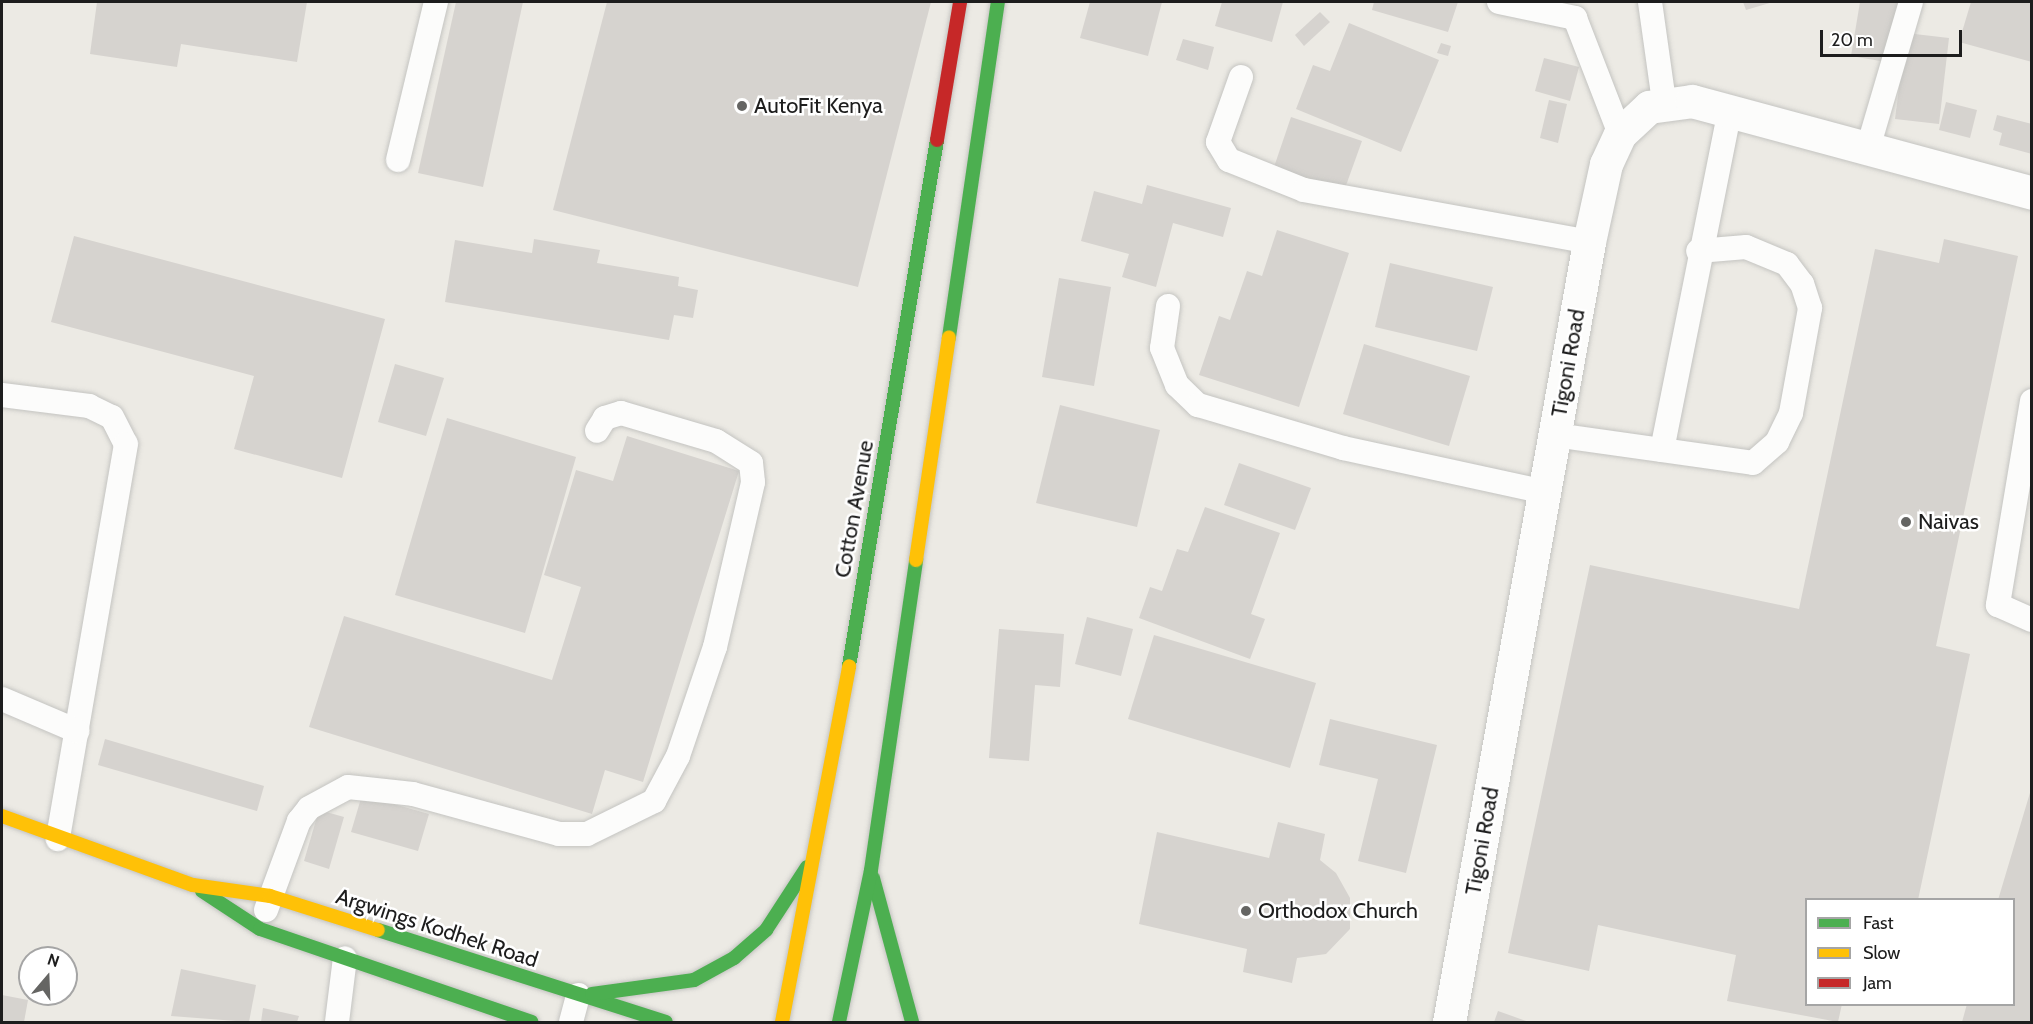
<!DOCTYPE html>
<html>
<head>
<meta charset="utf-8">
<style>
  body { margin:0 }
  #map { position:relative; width:2033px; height:1024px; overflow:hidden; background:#eceae4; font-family:Cabin,sans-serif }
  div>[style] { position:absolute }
  .building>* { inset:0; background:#d6d3cf }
  .roads { filter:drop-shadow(0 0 2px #c4c4c1) drop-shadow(0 0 2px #c4c4c1) }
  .lane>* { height:24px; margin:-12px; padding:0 12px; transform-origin:12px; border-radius:12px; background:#fcfcfb }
  .street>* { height:33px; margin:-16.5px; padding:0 16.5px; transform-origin:16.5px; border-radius:16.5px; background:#fcfcfb }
  .fast>* { height:14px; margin:-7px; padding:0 7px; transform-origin:7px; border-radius:7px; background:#4caf50 }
  .slow>* { height:14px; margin:-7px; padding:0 7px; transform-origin:7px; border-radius:7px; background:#ffc107 }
  .jam>* { height:14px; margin:-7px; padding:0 7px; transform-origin:7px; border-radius:7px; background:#c62828 }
  .dots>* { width:16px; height:16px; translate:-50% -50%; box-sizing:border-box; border:3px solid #fff; border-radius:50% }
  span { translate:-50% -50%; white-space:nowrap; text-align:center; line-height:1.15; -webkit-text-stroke:5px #fff; paint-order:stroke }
  .poi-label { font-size:22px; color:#1d1d1d }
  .left { translate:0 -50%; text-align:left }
  .street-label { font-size:22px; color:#1d1d1d }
  .frame { position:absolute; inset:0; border:3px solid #1d1d1d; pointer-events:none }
  .legend { position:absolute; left:1805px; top:898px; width:210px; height:108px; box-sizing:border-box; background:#fff; border:2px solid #a5a5a5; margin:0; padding:8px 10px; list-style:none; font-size:18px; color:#1d1d1d }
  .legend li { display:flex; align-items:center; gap:12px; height:30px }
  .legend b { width:30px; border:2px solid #a5a5a5 }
  .north { position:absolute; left:18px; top:946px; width:60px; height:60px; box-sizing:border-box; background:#fff; border:2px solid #a5a5a5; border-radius:50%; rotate:19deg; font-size:16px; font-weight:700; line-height:24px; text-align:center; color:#1d1d1d }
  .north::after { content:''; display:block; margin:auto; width:21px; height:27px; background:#656563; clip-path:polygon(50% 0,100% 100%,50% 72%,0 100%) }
  .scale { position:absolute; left:1820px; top:30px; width:142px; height:27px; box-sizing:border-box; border:3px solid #1d1d1d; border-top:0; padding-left:8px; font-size:18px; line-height:21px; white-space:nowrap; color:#1d1d1d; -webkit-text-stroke:4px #fff; paint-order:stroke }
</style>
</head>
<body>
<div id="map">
  <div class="building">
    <i style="clip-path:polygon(97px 2px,307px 2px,297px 62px,181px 44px,177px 67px,90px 54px)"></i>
    <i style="clip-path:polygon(456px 2px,523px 2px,483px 187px,418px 173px)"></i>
    <i style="clip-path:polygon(607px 2px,931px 2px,858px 287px,553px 210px)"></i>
    <i style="clip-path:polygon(1090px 2px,1162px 2px,1148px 56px,1080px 38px)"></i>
    <i style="clip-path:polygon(1222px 2px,1283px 2px,1272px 42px,1215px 26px)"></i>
    <i style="clip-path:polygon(1374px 2px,1458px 2px,1448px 32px,1372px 10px)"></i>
    <i style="clip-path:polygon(1743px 2px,1773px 2px,1746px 10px)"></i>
    <i style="clip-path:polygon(1860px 2px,1909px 2px,1898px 64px,1851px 56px)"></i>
    <i style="clip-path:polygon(1971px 2px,2032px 2px,2032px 62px,1959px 42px)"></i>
    <i style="clip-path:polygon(1320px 12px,1330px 22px,1304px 46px,1295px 35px)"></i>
    <i style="clip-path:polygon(1349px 23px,1439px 60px,1401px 152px,1296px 109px,1313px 65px,1330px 71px)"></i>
    <i style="clip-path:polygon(1906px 33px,1949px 38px,1939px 124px,1895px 119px)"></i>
    <i style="clip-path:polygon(1183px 39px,1214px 47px,1208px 70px,1176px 60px)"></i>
    <i style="clip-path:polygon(1441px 43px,1451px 46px,1448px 56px,1437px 53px)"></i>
    <i style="clip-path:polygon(1544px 58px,1579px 67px,1570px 101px,1535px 91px)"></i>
    <i style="clip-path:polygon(1549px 100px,1567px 104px,1558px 143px,1540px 138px)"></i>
    <i style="clip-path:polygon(1946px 102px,1977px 110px,1970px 138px,1939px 130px)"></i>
    <i style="clip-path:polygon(1997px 115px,2032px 124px,2032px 154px,1999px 145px,2002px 133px,1993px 130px)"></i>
    <i style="clip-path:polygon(1291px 117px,1362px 141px,1344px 191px,1274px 167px)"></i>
    <i style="clip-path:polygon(1147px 185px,1231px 208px,1223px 237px,1173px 223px,1156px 287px,1122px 277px,1129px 254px,1081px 241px,1094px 191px,1142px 204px)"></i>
    <i style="clip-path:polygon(1277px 230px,1349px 253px,1299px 407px,1199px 375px,1219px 316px,1230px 320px,1247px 271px,1262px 276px)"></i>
    <i style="clip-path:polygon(74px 236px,385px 319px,342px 478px,234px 449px,254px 376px,51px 322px)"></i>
    <i style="clip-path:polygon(534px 239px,600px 250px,597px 263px,679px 277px,678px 286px,698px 290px,693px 318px,674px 315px,669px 340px,445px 302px,455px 240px,532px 253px)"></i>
    <i style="clip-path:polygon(1944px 239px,2018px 256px,1936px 646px,1970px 654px,1918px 900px,1806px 900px,1806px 1004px,1842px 1004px,1838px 1022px,1727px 1001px,1736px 955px,1598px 925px,1589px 971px,1508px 953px,1590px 565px,1799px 609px,1875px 249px,1939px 263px)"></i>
    <i style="clip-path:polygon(1390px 263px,1493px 287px,1477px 351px,1375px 327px)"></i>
    <i style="clip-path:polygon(1059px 278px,1111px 287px,1094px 386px,1042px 377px)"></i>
    <i style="clip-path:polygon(1364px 344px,1470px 376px,1449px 446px,1343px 414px)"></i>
    <i style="clip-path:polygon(395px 364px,444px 378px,426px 436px,378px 422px)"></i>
    <i style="clip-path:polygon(1060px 405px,1160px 430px,1137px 527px,1036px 503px)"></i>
    <i style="clip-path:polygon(447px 418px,576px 457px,525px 633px,395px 595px)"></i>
    <i style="clip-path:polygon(627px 436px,739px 471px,643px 782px,605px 770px,592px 814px,309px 727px,344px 616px,552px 680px,581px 587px,544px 575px,576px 470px,613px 481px)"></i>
    <i style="clip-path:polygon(1239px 463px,1311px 488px,1295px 530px,1224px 505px)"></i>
    <i style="clip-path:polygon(1205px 507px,1280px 533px,1251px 614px,1265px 619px,1250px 659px,1139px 618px,1150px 587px,1162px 591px,1177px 549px,1188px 552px)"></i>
    <i style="clip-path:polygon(1087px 617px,1133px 629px,1121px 676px,1075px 664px)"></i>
    <i style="clip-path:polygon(999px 629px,1064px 634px,1060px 687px,1035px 685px,1029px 761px,989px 758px)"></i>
    <i style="clip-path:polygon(1154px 635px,1316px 683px,1290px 768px,1128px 719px)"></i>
    <i style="clip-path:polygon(1330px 719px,1437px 745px,1406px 873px,1358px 861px,1378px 779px,1319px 765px)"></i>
    <i style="clip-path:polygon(105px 739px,264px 786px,257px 811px,98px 765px)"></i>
    <i style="clip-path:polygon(2032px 786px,2032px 1022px,1962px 1022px,1967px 1004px,2014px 1004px,2014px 900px,1998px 900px)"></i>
    <i style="clip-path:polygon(362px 795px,429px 814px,418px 851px,351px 832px)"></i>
    <i style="clip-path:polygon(319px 810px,344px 817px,329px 869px,304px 861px)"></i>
    <i style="clip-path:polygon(1278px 822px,1325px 834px,1320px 860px,1336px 873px,1350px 898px,1350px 929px,1326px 954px,1297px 958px,1292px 983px,1243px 972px,1247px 949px,1139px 924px,1157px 832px,1269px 858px)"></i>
    <i style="clip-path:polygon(181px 969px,256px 985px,249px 1022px,171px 1016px)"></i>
    <i style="clip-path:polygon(2px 995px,28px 1000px,24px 1022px,2px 1022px)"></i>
    <i style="clip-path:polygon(263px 1008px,299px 1016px,297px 1022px,261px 1022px)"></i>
    <i style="clip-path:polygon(1498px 1011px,1529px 1022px,1494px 1022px)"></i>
  </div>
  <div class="roads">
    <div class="lane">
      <i style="left:1499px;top:2px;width:78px;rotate:11.9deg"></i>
      <i style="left:1575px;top:18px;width:124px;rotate:68.8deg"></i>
      <i style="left:1650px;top:2px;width:101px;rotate:82deg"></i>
      <i style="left:1241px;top:77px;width:69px;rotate:109.5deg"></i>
      <i style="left:1218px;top:142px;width:21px;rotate:59deg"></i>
      <i style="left:1229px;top:160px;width:81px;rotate:21.8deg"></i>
      <i style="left:1304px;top:190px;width:290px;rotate:10.3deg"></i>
      <i style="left:1868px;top:148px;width:152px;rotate:-73.6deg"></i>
      <i style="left:398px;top:160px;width:163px;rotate:-76.5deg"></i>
      <i style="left:1168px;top:306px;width:42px;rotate:98.1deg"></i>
      <i style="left:1162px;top:348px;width:40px;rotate:68deg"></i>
      <i style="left:1177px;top:385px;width:29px;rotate:44deg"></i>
      <i style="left:1198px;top:405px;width:151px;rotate:16.5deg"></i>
      <i style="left:1343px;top:448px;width:207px;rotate:12.3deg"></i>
      <i style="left:2px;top:395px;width:88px;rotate:7.2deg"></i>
      <i style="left:89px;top:406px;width:25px;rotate:26deg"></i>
      <i style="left:112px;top:417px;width:30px;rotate:63deg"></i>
      <i style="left:126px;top:444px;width:401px;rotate:99.8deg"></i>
      <i style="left:2032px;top:401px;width:207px;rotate:99.5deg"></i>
      <i style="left:1998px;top:605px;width:37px;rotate:24deg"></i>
      <i style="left:1555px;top:435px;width:200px;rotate:8deg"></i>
      <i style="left:1753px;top:463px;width:32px;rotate:-41deg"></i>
      <i style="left:1777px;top:442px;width:32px;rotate:-64deg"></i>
      <i style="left:1791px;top:413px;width:107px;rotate:-79.7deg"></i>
      <i style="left:1810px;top:308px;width:25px;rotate:-108deg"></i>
      <i style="left:1802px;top:284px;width:25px;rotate:-127deg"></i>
      <i style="left:1787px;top:264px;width:44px;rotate:-157.5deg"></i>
      <i style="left:1746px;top:247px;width:48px;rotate:175.2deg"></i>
      <i style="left:1662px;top:450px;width:346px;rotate:-78.7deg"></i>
      <i style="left:2px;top:699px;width:82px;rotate:23.1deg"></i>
      <i style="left:266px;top:910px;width:95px;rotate:-69.7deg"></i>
      <i style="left:299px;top:821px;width:16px;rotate:-52deg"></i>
      <i style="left:309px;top:808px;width:44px;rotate:-28.3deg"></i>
      <i style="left:348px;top:787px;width:65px;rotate:6.1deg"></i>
      <i style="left:413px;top:794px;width:151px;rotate:15.3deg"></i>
      <i style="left:559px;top:834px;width:28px"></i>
      <i style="left:587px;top:834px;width:75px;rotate:-26.2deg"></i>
      <i style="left:654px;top:801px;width:51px;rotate:-61.9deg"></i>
      <i style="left:678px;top:756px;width:115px;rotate:-71.3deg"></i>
      <i style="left:715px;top:647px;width:169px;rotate:-77deg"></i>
      <i style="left:753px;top:482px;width:19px;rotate:-96deg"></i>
      <i style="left:751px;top:463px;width:41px;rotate:-147.8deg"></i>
      <i style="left:716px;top:441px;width:99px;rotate:-163.6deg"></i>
      <i style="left:621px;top:413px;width:17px;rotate:163deg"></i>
      <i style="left:605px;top:418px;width:15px;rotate:122deg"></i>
      <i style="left:337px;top:1022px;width:64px;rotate:-82.9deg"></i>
      <i style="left:571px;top:1022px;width:28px;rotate:-75deg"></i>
    </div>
    <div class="street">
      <i style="left:1449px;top:1022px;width:792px;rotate:-79.82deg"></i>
      <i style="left:1589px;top:242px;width:80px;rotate:-77.7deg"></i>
      <i style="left:1606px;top:164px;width:33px;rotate:-65deg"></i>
      <i style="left:1620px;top:134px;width:40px;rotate:-43deg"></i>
      <i style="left:1649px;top:107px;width:43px;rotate:-7.9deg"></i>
      <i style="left:1692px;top:101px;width:352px;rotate:15.1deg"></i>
    </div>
    <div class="fast">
      <i style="left:949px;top:337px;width:339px;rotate:-81.7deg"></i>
      <i style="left:849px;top:666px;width:533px;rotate:-80.5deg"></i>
      <i style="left:873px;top:878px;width:149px;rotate:74.8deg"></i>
      <i style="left:202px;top:891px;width:69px;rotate:33.2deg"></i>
      <i style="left:260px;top:929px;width:287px;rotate:18.9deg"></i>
      <i style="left:378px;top:930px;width:302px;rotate:17.7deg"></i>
      <i style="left:592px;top:994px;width:103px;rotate:-7.8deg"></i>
      <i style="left:694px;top:980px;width:46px;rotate:-28.8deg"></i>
      <i style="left:734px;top:958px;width:43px;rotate:-41.2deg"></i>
      <i style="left:766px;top:930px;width:75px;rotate:-56.9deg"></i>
      <i style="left:839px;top:1022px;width:155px;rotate:-78.1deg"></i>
      <i style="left:871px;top:870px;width:313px;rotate:-81.7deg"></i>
    </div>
    <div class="slow">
      <i style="left:916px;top:560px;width:225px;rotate:-81.6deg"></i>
      <i style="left:2px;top:816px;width:203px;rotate:19.9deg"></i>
      <i style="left:193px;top:885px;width:78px;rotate:8.1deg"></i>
      <i style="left:270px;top:896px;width:113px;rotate:17.5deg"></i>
      <i style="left:782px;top:1022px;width:362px;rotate:-79.3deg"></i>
    </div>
    <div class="jam">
      <i style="left:937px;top:140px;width:140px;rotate:-80.5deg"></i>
    </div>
  </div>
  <div class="dots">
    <i style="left:742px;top:106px;background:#656563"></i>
    <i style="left:1906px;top:522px;background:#656563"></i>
    <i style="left:1246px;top:911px;background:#656563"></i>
  </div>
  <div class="poi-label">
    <span class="left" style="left:754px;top:106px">AutoFit Kenya</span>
    <span class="left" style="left:1918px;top:522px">Naivas</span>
    <span class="left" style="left:1258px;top:911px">Orthodox Church</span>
  </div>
  <div class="street-label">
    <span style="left:1568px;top:363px;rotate:-80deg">Tigoni Road</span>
    <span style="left:854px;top:509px;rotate:-80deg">Cotton Avenue</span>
    <span style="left:1482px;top:841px;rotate:-80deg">Tigoni Road</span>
    <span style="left:437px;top:928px;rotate:18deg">Argwings Kodhek Road</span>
  </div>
  <div class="frame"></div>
  <ul class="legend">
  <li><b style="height:8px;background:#4caf50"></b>Fast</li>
  <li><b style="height:8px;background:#ffc107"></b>Slow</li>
  <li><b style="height:8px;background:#c62828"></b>Jam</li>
  </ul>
  <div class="north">N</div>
  <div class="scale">20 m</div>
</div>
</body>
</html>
